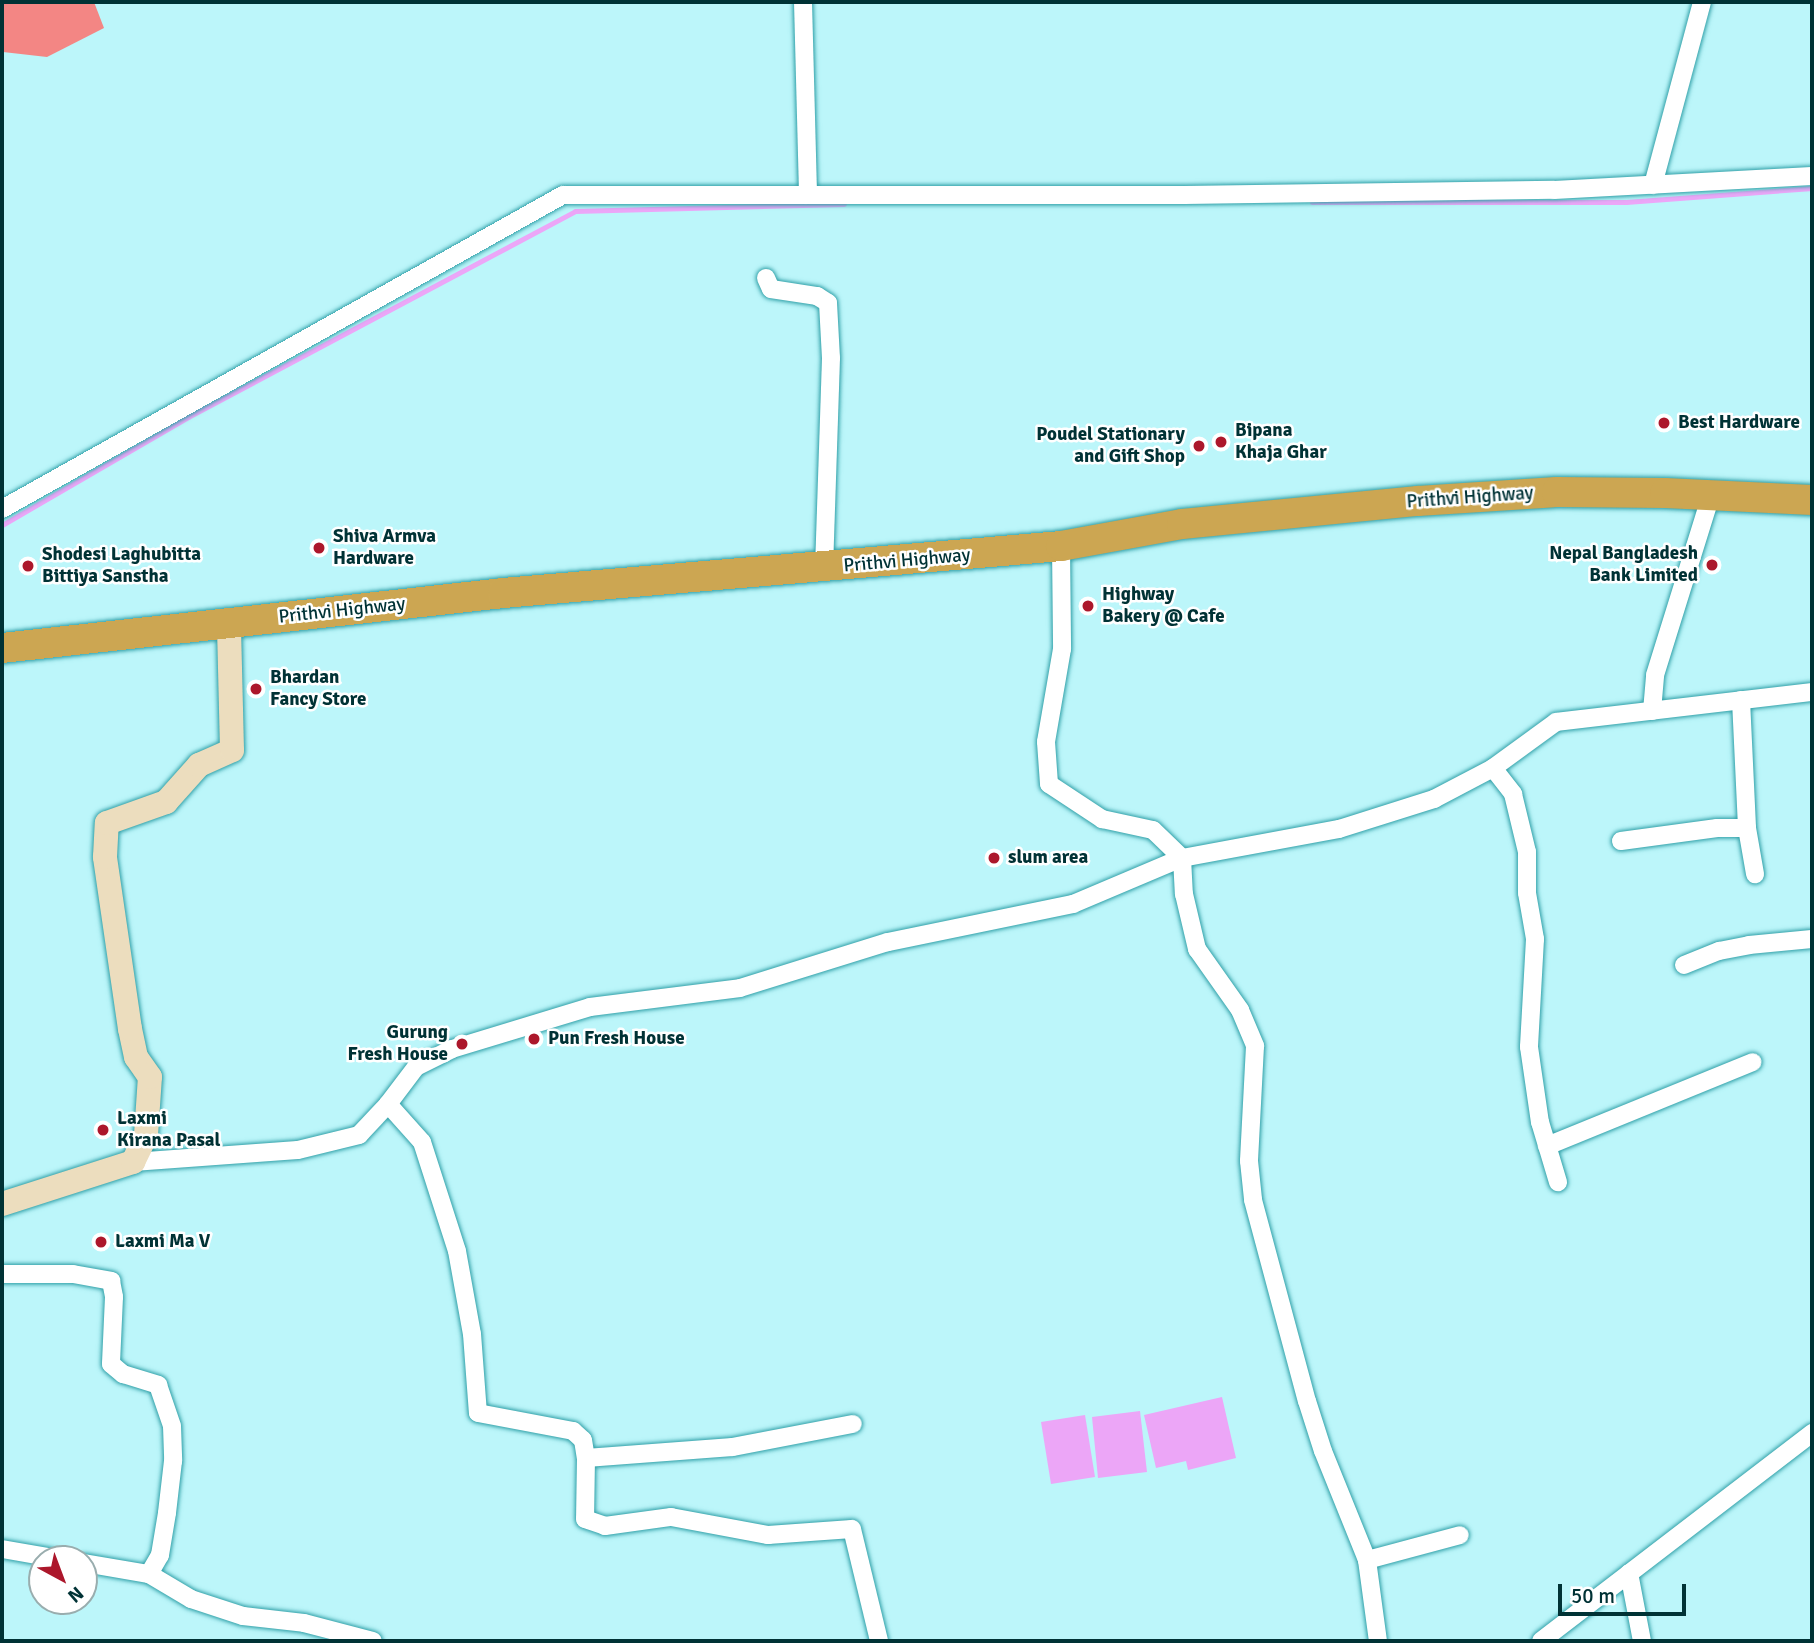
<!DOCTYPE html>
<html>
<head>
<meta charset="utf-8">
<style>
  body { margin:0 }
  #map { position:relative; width:1814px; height:1643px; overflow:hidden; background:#bcf6fa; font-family:Signika,sans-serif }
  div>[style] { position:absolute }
  .forest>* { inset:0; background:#f38684 }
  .water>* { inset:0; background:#eca6f7 }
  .stream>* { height:5px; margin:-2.5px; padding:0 2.5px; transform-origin:2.5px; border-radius:2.5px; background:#eca6f7 }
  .roads { filter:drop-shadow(0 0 2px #30a0a8) drop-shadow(0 0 2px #30a0a8) }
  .minor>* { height:18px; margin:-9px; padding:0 9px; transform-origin:9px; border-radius:9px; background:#fff }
  .secondary>* { height:24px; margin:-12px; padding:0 12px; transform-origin:12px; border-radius:12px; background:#ecddbe }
  .trunk>* { height:30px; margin:-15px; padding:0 15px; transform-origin:15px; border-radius:15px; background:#cca652 }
  .dots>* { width:19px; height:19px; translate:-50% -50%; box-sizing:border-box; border:4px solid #fff; border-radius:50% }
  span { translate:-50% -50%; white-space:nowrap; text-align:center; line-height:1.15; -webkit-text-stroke:5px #fff; paint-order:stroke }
  .poi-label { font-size:19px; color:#003235; font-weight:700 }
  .left { translate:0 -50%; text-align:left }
  .right { translate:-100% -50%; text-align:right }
  .street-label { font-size:19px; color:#003235 }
  .frame { position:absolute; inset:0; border:4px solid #003235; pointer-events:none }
  .north { position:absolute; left:28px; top:1545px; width:70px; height:70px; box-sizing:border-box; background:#fff; border:2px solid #99adae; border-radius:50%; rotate:139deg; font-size:19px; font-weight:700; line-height:28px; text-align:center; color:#003235 }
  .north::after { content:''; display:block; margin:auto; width:24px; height:32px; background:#ac172b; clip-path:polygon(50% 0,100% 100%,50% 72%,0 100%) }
  .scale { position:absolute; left:1558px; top:1584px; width:128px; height:32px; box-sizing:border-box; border:4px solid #003235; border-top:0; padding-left:9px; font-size:21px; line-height:24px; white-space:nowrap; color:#003235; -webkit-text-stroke:5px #fff; paint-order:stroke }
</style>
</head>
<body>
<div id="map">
  <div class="forest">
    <i style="clip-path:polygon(2px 2px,94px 2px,104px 28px,47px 57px,3px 52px)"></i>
  </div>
  <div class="water">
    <i style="clip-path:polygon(1222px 1397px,1236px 1458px,1188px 1470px,1186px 1461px,1156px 1468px,1144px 1415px)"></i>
    <i style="clip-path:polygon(1140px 1411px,1147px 1472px,1098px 1478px,1092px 1417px)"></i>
    <i style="clip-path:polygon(1085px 1415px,1095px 1477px,1051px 1484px,1041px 1422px)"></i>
  </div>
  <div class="stream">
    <i style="left:1312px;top:202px;width:314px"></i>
    <i style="left:1626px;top:202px;width:187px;rotate:-4.3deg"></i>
    <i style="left:2px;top:525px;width:215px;rotate:-30.1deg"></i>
    <i style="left:188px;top:417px;width:438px;rotate:-28deg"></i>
    <i style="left:575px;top:211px;width:269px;rotate:-1.5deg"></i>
  </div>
  <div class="roads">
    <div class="minor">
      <i style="left:803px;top:2px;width:193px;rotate:88.5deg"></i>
      <i style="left:1653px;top:185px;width:189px;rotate:-75deg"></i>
      <i style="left:766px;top:278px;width:12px;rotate:66deg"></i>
      <i style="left:771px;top:289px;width:47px;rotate:8.7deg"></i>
      <i style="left:817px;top:296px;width:13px;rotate:32deg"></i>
      <i style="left:828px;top:303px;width:55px;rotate:86.9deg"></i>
      <i style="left:831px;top:358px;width:210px;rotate:91.9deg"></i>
      <i style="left:2px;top:509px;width:643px;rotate:-29.24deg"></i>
      <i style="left:563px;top:195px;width:621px"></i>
      <i style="left:1184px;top:195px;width:370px;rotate:-0.8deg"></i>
      <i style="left:1554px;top:190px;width:258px;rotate:-3.1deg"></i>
      <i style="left:1061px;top:546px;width:103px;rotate:89.4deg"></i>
      <i style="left:1062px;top:649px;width:94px;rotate:99.8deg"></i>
      <i style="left:1046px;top:742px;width:42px;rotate:85.9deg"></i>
      <i style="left:1049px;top:784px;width:64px;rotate:33.4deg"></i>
      <i style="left:1102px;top:819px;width:52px;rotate:12.2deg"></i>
      <i style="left:1153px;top:830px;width:40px;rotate:44deg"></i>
      <i style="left:1182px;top:858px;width:36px;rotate:87deg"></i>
      <i style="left:1184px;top:894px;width:57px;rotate:76.7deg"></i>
      <i style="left:1197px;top:949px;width:75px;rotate:54.8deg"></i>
      <i style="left:1240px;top:1010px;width:39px;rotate:67deg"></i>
      <i style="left:1255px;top:1046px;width:115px;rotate:93deg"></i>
      <i style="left:1249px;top:1161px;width:39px;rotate:84deg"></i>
      <i style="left:1253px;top:1200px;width:208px;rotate:75deg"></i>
      <i style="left:1307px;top:1401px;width:52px;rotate:72.3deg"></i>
      <i style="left:1323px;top:1451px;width:118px;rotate:68deg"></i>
      <i style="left:1367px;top:1560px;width:82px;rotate:82.3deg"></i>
      <i style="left:1741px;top:700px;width:128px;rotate:87.3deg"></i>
      <i style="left:1747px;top:828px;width:47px;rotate:80.1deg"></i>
      <i style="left:1652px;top:711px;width:36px;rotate:-85deg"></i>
      <i style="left:1655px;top:675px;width:189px;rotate:-72.7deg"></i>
      <i style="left:1493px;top:768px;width:33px;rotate:52deg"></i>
      <i style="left:1513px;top:794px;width:60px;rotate:76.4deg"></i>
      <i style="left:1527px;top:852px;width:41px;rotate:90deg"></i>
      <i style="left:1527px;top:893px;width:47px;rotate:80.1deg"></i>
      <i style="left:1535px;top:939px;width:108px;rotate:93.2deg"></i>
      <i style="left:1529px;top:1047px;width:76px;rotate:81.7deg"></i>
      <i style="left:1540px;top:1122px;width:63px;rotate:73.3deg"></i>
      <i style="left:1621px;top:841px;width:97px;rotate:-7.7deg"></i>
      <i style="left:1717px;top:828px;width:30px"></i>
      <i style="left:1684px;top:965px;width:38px;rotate:-22deg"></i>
      <i style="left:1719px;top:951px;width:31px;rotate:-11deg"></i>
      <i style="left:1749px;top:945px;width:63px;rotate:-5.4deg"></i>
      <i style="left:388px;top:1104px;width:51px;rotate:48.2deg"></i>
      <i style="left:422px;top:1142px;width:114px;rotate:72.2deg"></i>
      <i style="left:457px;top:1251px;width:84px;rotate:79.8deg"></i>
      <i style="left:472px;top:1334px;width:79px;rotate:85.7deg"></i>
      <i style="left:478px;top:1413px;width:97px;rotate:10.7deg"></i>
      <i style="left:573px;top:1431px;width:13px;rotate:42deg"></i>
      <i style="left:583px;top:1440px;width:18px;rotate:81deg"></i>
      <i style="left:586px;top:1458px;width:61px;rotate:90.9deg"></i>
      <i style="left:585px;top:1519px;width:21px;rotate:19deg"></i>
      <i style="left:605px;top:1526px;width:67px;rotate:-7.8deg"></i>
      <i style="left:671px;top:1517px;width:99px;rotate:10.5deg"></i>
      <i style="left:768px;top:1535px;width:84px;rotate:-4.1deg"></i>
      <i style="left:852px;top:1529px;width:115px;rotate:76.4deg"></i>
      <i style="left:1547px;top:1146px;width:222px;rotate:-22.2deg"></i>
      <i style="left:133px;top:1162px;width:165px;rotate:-4.2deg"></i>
      <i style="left:298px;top:1150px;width:63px;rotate:-13.8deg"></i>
      <i style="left:359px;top:1135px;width:42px;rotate:-46.9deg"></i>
      <i style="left:388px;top:1104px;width:46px;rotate:-52.9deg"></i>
      <i style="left:416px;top:1067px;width:40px;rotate:-26.6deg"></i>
      <i style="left:452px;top:1049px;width:144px;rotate:-16.9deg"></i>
      <i style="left:590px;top:1007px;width:151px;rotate:-7.2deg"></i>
      <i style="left:740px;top:988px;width:155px;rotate:-17.3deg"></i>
      <i style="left:888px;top:942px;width:189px;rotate:-11.6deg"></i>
      <i style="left:1073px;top:904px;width:118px;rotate:-22.9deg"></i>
      <i style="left:1182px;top:858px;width:160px;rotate:-10.5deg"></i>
      <i style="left:1339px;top:829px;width:100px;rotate:-17.5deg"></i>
      <i style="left:1434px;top:799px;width:67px;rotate:-27.7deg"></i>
      <i style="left:1493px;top:768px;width:78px;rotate:-36.1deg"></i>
      <i style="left:1556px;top:722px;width:258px;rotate:-6.7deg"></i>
      <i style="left:2px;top:1274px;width:71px"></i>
      <i style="left:73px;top:1274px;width:39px;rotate:10deg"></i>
      <i style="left:111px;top:1281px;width:16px;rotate:79deg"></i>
      <i style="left:114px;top:1297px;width:67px;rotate:92.6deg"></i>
      <i style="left:111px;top:1364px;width:16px;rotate:40deg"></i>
      <i style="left:123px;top:1374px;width:37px;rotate:17deg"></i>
      <i style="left:158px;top:1385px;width:43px;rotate:71.1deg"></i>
      <i style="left:172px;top:1426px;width:35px;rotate:88deg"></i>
      <i style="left:173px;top:1461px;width:52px;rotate:96.6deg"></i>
      <i style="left:167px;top:1513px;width:43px;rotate:99.5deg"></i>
      <i style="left:160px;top:1555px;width:22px;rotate:120deg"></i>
      <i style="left:586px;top:1458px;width:147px;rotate:-4.3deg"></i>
      <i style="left:733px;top:1447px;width:122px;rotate:-10.9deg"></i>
      <i style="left:2px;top:1549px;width:59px;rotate:9.8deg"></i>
      <i style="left:1367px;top:1560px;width:96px;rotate:-15deg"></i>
      <i style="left:84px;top:1563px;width:66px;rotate:9.6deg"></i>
      <i style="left:149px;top:1574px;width:49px;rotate:30.8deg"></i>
      <i style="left:191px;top:1599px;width:55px;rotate:18.1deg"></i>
      <i style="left:243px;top:1616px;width:61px;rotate:6.5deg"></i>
      <i style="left:304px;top:1623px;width:71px;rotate:14.6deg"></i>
      <i style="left:1629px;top:1573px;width:69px;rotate:79.2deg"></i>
      <i style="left:1541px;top:1641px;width:342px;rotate:-37.5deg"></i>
    </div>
    <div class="secondary">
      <i style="left:2px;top:1204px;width:138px;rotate:-17.8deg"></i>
      <i style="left:133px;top:1162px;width:30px;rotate:-64deg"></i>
      <i style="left:146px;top:1135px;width:58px;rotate:-86.1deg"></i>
      <i style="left:150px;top:1077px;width:24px;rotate:-125deg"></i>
      <i style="left:136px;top:1057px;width:29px;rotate:-102deg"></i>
      <i style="left:130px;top:1029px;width:174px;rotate:-98.3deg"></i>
      <i style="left:105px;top:857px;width:34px;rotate:-87deg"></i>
      <i style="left:107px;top:823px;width:63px;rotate:-19.6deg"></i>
      <i style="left:166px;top:802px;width:50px;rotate:-48.3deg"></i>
      <i style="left:199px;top:765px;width:36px;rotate:-24deg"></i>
      <i style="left:232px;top:750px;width:127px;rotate:-91.4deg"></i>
    </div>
    <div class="trunk">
      <i style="left:2px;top:648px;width:504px;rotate:-6.26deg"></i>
      <i style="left:503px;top:593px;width:560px;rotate:-4.81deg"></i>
      <i style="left:1061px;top:546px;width:123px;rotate:-10.3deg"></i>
      <i style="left:1182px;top:524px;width:237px;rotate:-5.6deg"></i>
      <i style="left:1418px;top:501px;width:139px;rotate:-3.7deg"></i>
      <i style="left:1557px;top:492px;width:108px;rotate:0.5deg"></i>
      <i style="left:1665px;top:493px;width:147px;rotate:2.7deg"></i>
    </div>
  </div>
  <div class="dots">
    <i style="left:1664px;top:423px;background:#ac172b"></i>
    <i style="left:1221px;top:442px;background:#ac172b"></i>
    <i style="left:1199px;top:446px;background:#ac172b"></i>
    <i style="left:319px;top:548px;background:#ac172b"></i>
    <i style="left:1712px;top:565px;background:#ac172b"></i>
    <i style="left:28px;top:566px;background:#ac172b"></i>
    <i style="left:1088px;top:606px;background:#ac172b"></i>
    <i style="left:256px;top:689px;background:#ac172b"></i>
    <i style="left:994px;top:858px;background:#ac172b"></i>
    <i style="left:534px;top:1039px;background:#ac172b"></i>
    <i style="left:462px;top:1044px;background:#ac172b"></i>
    <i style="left:103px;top:1130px;background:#ac172b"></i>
    <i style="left:101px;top:1242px;background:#ac172b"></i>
  </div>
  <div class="poi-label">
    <span class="left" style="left:1678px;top:423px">Best Hardware</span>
    <span class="left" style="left:1235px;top:442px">Bipana<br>Khaja Ghar</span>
    <span class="right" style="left:1185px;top:446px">Poudel Stationary<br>and Gift Shop</span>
    <span class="left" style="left:333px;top:548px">Shiva Armva<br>Hardware</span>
    <span class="right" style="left:1698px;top:565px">Nepal Bangladesh<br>Bank Limited</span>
    <span class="left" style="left:42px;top:566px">Shodesi Laghubitta<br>Bittiya Sanstha</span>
    <span class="left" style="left:1102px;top:606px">Highway<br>Bakery @ Cafe</span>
    <span class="left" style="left:270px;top:689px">Bhardan<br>Fancy Store</span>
    <span class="left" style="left:1008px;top:858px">slum area</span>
    <span class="right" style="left:448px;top:1044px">Gurung<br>Fresh House</span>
    <span class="left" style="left:548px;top:1039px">Pun Fresh House</span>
    <span class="left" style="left:117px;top:1130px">Laxmi<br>Kirana Pasal</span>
    <span class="left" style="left:115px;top:1242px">Laxmi Ma V</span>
  </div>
  <div class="street-label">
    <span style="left:1470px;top:498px;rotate:-4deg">Prithvi Highway</span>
    <span style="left:907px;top:561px;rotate:-5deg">Prithvi Highway</span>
    <span style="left:342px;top:611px;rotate:-6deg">Prithvi Highway</span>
  </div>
  <div class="frame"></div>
  <div class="north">N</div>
  <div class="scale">50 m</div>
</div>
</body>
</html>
